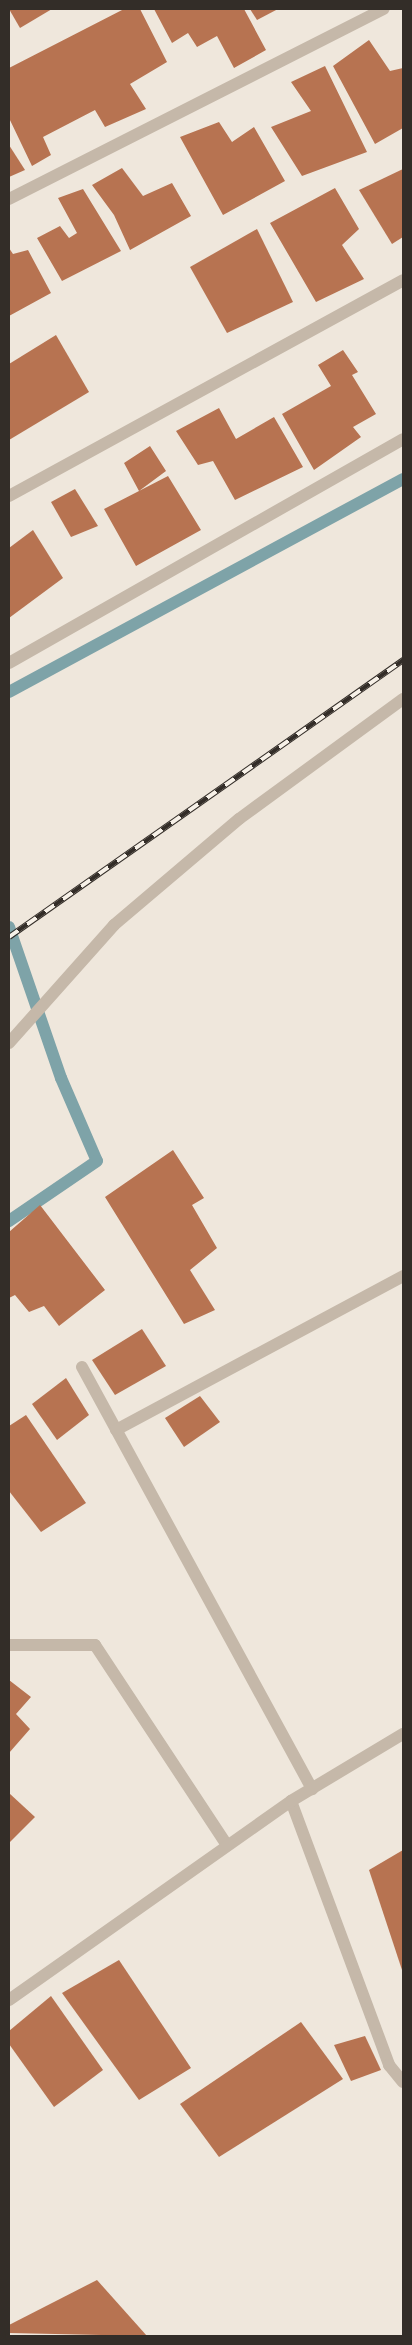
<!DOCTYPE html>
<html>
<head>
<meta charset="utf-8">
<style>
  body { margin:0 }
  #map { position:relative; width:412px; height:2345px; overflow:hidden; background:#efe7dc; font-family:Rubik,sans-serif }
  div>[style] { position:absolute }
  .stream>* { height:12px; margin:-6px; padding:0 6px; transform-origin:6px; border-radius:6px; background:#7ea3a8 }
  .building>* { inset:0; background:#b77351 }
  .street>* { height:12px; margin:-6px; padding:0 6px; transform-origin:6px; border-radius:6px; background:#c5b8a9 }
  .rail>* { height:5.5px; margin-top:-2.75px; transform-origin:0; background:repeating-linear-gradient(90deg,#f7f1e8 0 11px,#332d28 0 22px); box-sizing:border-box; border-block:1px solid #332d28 }
  span { translate:-50% -50%; white-space:nowrap; text-align:center; line-height:1.15; -webkit-text-stroke:4px #f7f1e8; paint-order:stroke }
  .frame { position:absolute; inset:0; border:10px solid #332d28; pointer-events:none }
</style>
</head>
<body>
<div id="map">
  <div class="stream">
    <i style="left:9px;top:692px;width:448px;rotate:-28.4deg"></i>
    <i style="left:9px;top:927px;width:160px;rotate:71deg"></i>
    <i style="left:61px;top:1078px;width:90px;rotate:66.6deg"></i>
    <i style="left:97px;top:1161px;width:107px;rotate:145.7deg"></i>
  </div>
  <div class="building">
    <i style="clip-path:polygon(9px 9px,52px 9px,20px 28px)"></i>
    <i style="clip-path:polygon(124px 9px,140px 9px,167px 62px,130px 84px,146px 109px,105px 127px,95px 110px,43px 137px,51px 155px,32px 166px,9px 118px,9px 68px)"></i>
    <i style="clip-path:polygon(154px 9px,244px 9px,266px 50px,234px 68px,217px 36px,197px 47px,188px 33px,172px 43px)"></i>
    <i style="clip-path:polygon(250px 9px,278px 9px,257px 20px)"></i>
    <i style="clip-path:polygon(369px 40px,390px 71px,403px 68px,403px 128px,375px 144px,333px 66px)"></i>
    <i style="clip-path:polygon(325px 66px,367px 152px,302px 176px,271px 127px,311px 111px,291px 82px)"></i>
    <i style="clip-path:polygon(219px 122px,232px 142px,254px 127px,285px 181px,223px 215px,180px 137px)"></i>
    <i style="clip-path:polygon(9px 145px,25px 170px,9px 177px)"></i>
    <i style="clip-path:polygon(122px 168px,143px 196px,172px 183px,191px 216px,130px 250px,114px 215px,92px 185px)"></i>
    <i style="clip-path:polygon(403px 169px,403px 237px,392px 244px,359px 190px)"></i>
    <i style="clip-path:polygon(335px 188px,359px 229px,342px 245px,364px 279px,316px 302px,270px 223px)"></i>
    <i style="clip-path:polygon(83px 189px,121px 251px,62px 281px,37px 238px,60px 226px,69px 238px,77px 233px,58px 198px)"></i>
    <i style="clip-path:polygon(257px 229px,293px 302px,227px 333px,190px 267px)"></i>
    <i style="clip-path:polygon(9px 248px,13px 254px,28px 250px,51px 293px,9px 316px)"></i>
    <i style="clip-path:polygon(56px 335px,89px 392px,9px 440px,9px 364px)"></i>
    <i style="clip-path:polygon(343px 350px,358px 372px,352px 375px,376px 414px,353px 427px,361px 437px,314px 470px,282px 414px,331px 386px,318px 365px)"></i>
    <i style="clip-path:polygon(219px 408px,236px 439px,274px 417px,303px 467px,235px 500px,213px 461px,198px 465px,176px 431px)"></i>
    <i style="clip-path:polygon(150px 446px,166px 471px,139px 491px,168px 476px,201px 530px,136px 566px,104px 509px,139px 491px,124px 463px)"></i>
    <i style="clip-path:polygon(75px 489px,98px 526px,71px 537px,51px 502px)"></i>
    <i style="clip-path:polygon(33px 530px,63px 578px,9px 618px,9px 548px)"></i>
    <i style="clip-path:polygon(173px 1150px,204px 1198px,192px 1205px,217px 1248px,190px 1270px,215px 1310px,184px 1324px,105px 1197px)"></i>
    <i style="clip-path:polygon(40px 1205px,105px 1290px,59px 1326px,44px 1306px,29px 1312px,15px 1295px,9px 1298px,9px 1232px)"></i>
    <i style="clip-path:polygon(142px 1329px,166px 1366px,115px 1395px,92px 1360px)"></i>
    <i style="clip-path:polygon(66px 1378px,89px 1415px,57px 1440px,32px 1404px)"></i>
    <i style="clip-path:polygon(200px 1396px,220px 1422px,184px 1447px,165px 1418px)"></i>
    <i style="clip-path:polygon(26px 1415px,86px 1503px,41px 1532px,9px 1491px,9px 1426px)"></i>
    <i style="clip-path:polygon(9px 1680px,31px 1697px,16px 1714px,30px 1729px,9px 1753px)"></i>
    <i style="clip-path:polygon(9px 1793px,35px 1817px,9px 1843px)"></i>
    <i style="clip-path:polygon(403px 1850px,403px 1973px,369px 1870px)"></i>
    <i style="clip-path:polygon(119px 1960px,191px 2068px,139px 2100px,62px 1993px)"></i>
    <i style="clip-path:polygon(51px 1996px,103px 2070px,54px 2107px,9px 2044px,9px 2031px)"></i>
    <i style="clip-path:polygon(301px 2022px,343px 2079px,219px 2157px,180px 2104px)"></i>
    <i style="clip-path:polygon(365px 2036px,381px 2070px,351px 2081px,334px 2045px)"></i>
    <i style="clip-path:polygon(97px 2280px,147px 2336px,9px 2333px,9px 2325px)"></i>
  </div>
  <div class="street">
    <i style="left:9px;top:199px;width:420px;rotate:-26.9deg"></i>
    <i style="left:9px;top:496px;width:449px;rotate:-28.7deg"></i>
    <i style="left:9px;top:663px;width:453px;rotate:-29.6deg"></i>
    <i style="left:9px;top:1043px;width:158px;rotate:-48.3deg"></i>
    <i style="left:114px;top:925px;width:164px;rotate:-40.3deg"></i>
    <i style="left:239px;top:819px;width:203px;rotate:-36.2deg"></i>
    <i style="left:82px;top:1367px;width:481px;rotate:61.4deg"></i>
    <i style="left:116px;top:1430px;width:326px;rotate:-28.2deg"></i>
    <i style="left:9px;top:1645px;width:86px"></i>
    <i style="left:95px;top:1645px;width:240px;rotate:56.6deg"></i>
    <i style="left:291px;top:1801px;width:282px;rotate:69.6deg"></i>
    <i style="left:389px;top:2065px;width:22px;rotate:51deg"></i>
    <i style="left:9px;top:2000px;width:345px;rotate:-35.2deg"></i>
    <i style="left:291px;top:1801px;width:131px;rotate:-30.9deg"></i>
  </div>
  <div class="rail">
    <i style="left:9px;top:937px;width:482px;rotate:-35.1deg"></i>
  </div>
  <div class="frame"></div>
</div>
</body>
</html>
